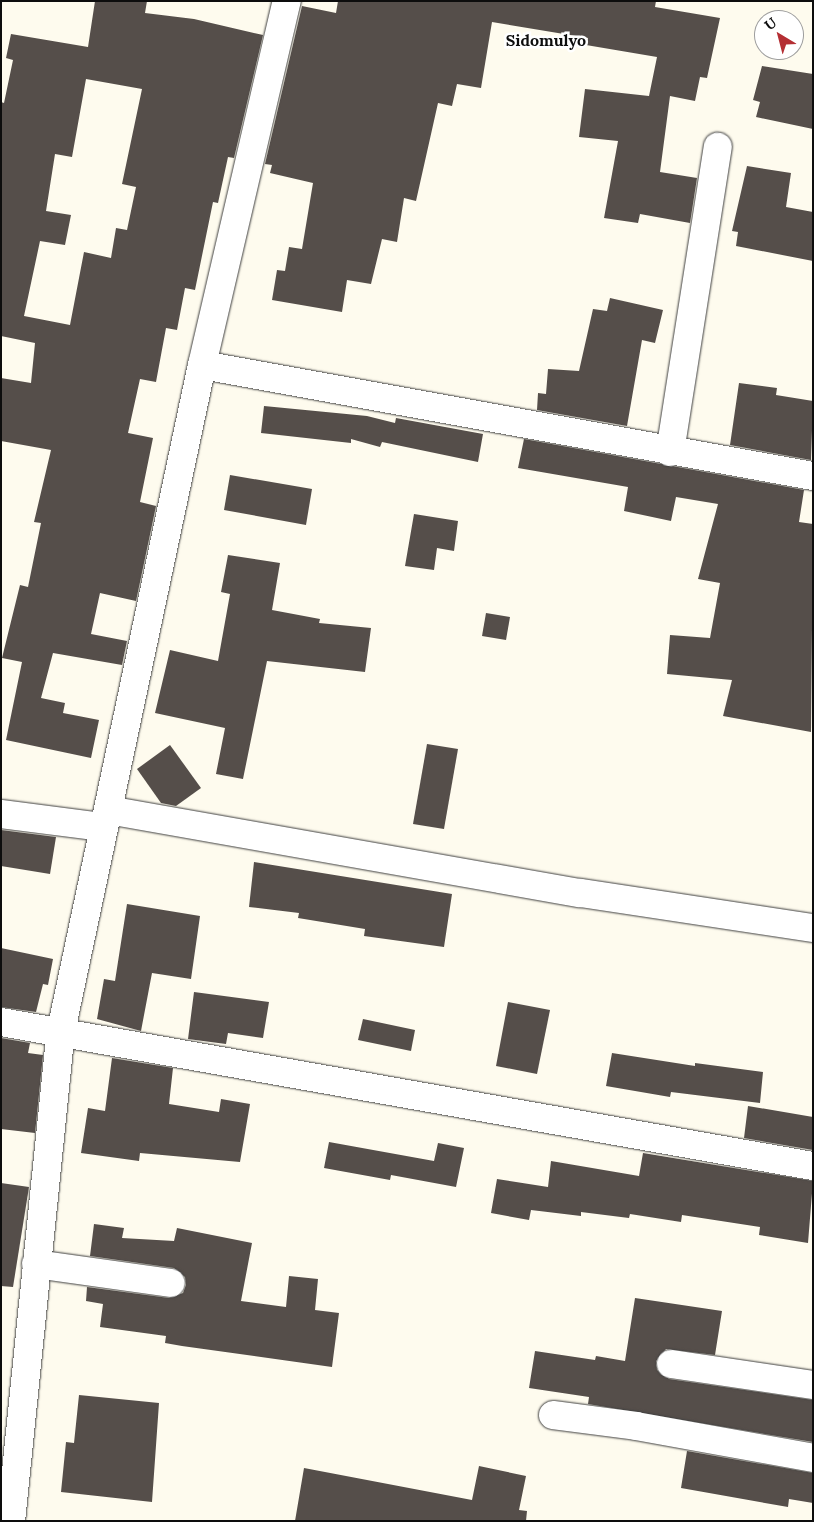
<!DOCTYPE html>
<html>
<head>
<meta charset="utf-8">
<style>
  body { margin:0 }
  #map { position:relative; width:814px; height:1522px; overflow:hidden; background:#fefbee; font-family:Lora,serif }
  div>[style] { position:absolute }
  .building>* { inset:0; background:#554e4a }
  .roads { filter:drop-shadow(0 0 1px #404040) drop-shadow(0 0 1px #404040) }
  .minor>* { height:28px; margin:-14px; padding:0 14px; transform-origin:14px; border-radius:14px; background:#fff }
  span { translate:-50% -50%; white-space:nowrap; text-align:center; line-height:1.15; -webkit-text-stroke:5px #fff; paint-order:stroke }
  .quarter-label { font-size:16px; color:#0d0d0d; font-weight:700 }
  .frame { position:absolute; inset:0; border:2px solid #0d0d0d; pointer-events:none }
  .north { position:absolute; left:754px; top:10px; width:50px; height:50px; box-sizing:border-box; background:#fff; border:1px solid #9e9e9e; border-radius:50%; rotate:323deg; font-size:14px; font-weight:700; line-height:20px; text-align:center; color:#0d0d0d }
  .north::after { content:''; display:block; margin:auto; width:18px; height:22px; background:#b42e33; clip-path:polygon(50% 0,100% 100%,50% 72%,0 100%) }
</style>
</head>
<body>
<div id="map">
  <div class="building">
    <i style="clip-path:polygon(evenodd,95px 1px,147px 1px,145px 13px,194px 19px,263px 35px,234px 158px,228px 157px,218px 203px,213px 202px,195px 290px,185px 288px,177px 330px,166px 328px,156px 382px,140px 379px,128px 433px,153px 438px,140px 502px,156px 506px,136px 601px,100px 593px,91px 634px,127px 641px,122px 665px,53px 653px,41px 698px,65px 703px,63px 713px,99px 720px,91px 758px,6px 740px,22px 662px,2px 658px,20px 585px,28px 587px,41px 523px,34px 522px,51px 450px,1px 441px,1px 378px,31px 383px,35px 343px,1px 336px,1px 102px,4px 103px,13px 60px,6px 58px,11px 34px,88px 47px,95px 1px,86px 79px,142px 89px,122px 184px,136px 187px,127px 230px,116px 228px,111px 258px,84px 252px,70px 325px,24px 316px,40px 241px,65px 245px,71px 215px,46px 211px,55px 154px,72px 157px,86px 79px)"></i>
    <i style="clip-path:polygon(338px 1px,656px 1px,655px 7px,720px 18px,707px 78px,700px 77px,695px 101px,670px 96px,660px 172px,697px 178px,690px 223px,640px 214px,638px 223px,604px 218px,618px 141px,579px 137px,585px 89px,649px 96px,657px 57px,586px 45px,588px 38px,492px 22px,481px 88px,457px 84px,452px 106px,438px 103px,416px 201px,404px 198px,397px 242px,382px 239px,371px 284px,347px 280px,342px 312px,272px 300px,277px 270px,285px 271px,289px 247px,302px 249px,313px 183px,270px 173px,272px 165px,265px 164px,302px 6px,336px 13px)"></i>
    <i style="clip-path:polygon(762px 66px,813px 74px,813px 129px,756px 117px,760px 102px,753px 100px)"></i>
    <i style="clip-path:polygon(747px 166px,791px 173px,786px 207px,813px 212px,813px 261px,736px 246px,738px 232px,732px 231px)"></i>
    <i style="clip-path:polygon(610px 298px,663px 310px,655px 343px,642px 340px,627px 426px,537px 410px,538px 393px,546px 394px,548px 369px,579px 371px,593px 309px,607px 311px)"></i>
    <i style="clip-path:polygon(739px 383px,777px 388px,776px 395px,813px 401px,811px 460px,730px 445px)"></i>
    <i style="clip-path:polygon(264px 406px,367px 416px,395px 423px,396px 418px,483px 434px,478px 462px,382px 442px,380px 447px,351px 439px,351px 443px,261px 433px)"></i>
    <i style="clip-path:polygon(524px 439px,804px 490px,799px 522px,813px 524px,811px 732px,723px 716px,732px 680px,667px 674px,670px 635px,710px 638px,720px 583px,698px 579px,718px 504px,676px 497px,671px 521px,624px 511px,628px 487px,518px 468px)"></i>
    <i style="clip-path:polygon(230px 475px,312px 489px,306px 525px,224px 510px)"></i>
    <i style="clip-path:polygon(414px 514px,458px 521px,454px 551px,437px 548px,434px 570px,405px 566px)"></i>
    <i style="clip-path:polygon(228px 555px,280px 563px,272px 610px,320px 619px,319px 623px,371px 628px,365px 672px,267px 661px,243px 779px,216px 774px,225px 728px,155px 713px,170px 650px,218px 661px,230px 594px,221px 592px)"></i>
    <i style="clip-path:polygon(486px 613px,510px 617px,506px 640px,482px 636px)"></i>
    <i style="clip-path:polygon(427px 744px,458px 749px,444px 829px,413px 824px)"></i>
    <i style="clip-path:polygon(170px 745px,201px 788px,176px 806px,161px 803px,137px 769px)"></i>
    <i style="clip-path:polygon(1px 830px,56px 837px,50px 874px,1px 866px)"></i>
    <i style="clip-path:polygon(254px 862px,452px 894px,444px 947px,364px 936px,365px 929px,298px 918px,299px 913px,249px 907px)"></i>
    <i style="clip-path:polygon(127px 904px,200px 916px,191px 979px,152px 973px,141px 1031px,97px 1019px,104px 979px,115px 981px)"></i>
    <i style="clip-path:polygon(1px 948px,53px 959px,48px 985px,43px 984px,36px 1012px,1px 1007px)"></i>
    <i style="clip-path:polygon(194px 992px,269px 1002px,263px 1038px,228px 1033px,226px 1044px,188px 1039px)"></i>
    <i style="clip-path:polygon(508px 1002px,550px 1010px,537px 1074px,496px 1066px)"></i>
    <i style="clip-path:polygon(363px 1019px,415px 1030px,411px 1051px,358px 1040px)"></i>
    <i style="clip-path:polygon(1px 1038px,30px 1043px,28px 1053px,43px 1055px,35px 1133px,1px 1129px)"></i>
    <i style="clip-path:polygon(612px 1053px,695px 1066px,695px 1063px,763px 1072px,760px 1103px,671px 1092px,670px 1097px,606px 1086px)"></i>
    <i style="clip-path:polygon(112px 1058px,173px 1068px,169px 1104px,219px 1112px,221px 1099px,250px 1104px,240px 1162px,140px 1153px,139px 1161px,81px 1153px,88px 1108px,105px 1111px)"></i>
    <i style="clip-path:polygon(748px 1106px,813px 1117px,813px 1150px,744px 1138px)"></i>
    <i style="clip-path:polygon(329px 1142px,434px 1161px,438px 1143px,464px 1148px,456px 1187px,391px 1175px,390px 1180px,324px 1168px)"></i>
    <i style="clip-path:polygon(643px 1153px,813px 1181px,808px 1243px,759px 1235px,760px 1227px,682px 1215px,681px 1222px,630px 1214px,629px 1218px,581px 1212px,581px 1216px,531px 1210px,529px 1220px,491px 1213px,497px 1179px,548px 1187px,551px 1161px,639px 1176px)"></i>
    <i style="clip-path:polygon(1px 1183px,29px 1187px,13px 1287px,1px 1286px)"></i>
    <i style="clip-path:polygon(94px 1224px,124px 1228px,122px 1238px,174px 1241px,177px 1228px,252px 1243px,241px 1301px,286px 1307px,289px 1276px,318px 1279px,315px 1310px,339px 1313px,332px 1367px,182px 1346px,165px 1343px,166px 1336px,100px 1327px,103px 1304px,86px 1301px,87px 1287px,169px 1298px,183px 1293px,186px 1285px,185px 1277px,174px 1268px,90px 1256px)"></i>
    <i style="clip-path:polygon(635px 1298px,722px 1311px,715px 1355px,666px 1349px,656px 1361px,657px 1370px,669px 1379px,813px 1400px,813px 1442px,588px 1404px,589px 1397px,529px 1388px,535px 1351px,595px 1360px,596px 1356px,625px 1361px)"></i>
    <i style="clip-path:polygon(79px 1395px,159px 1403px,152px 1502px,61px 1492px,66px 1442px,74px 1443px)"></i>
    <i style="clip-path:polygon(687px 1451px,813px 1473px,813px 1503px,789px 1499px,788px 1507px,681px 1488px)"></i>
    <i style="clip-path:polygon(479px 1466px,526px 1476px,519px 1510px,527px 1511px,526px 1521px,295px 1521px,304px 1468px,472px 1500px)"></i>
  </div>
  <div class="roads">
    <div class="minor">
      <i style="left:202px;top:365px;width:621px;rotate:10.3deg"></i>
      <i style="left:670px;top:452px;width:309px;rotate:-81.1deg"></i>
      <i style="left:108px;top:810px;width:480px;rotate:10deg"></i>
      <i style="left:581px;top:893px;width:235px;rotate:8.6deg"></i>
      <i style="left:1px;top:814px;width:103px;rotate:7.3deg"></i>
      <i style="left:1px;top:1022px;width:825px;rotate:10.06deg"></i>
      <i style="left:36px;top:1264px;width:136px;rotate:8deg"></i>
      <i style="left:671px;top:1364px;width:144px;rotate:8.4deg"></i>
      <i style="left:553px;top:1415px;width:84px;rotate:7.5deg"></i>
      <i style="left:636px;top:1426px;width:180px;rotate:10.2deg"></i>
      <i style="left:11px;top:1521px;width:493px;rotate:-84.2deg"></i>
      <i style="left:61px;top:1031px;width:681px;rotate:-78.05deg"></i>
      <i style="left:202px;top:365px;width:374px;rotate:-76.9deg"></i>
    </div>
  </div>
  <div class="quarter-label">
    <span style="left:546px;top:40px">Sidomulyo</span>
  </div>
  <div class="frame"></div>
  <div class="north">U</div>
</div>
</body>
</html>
